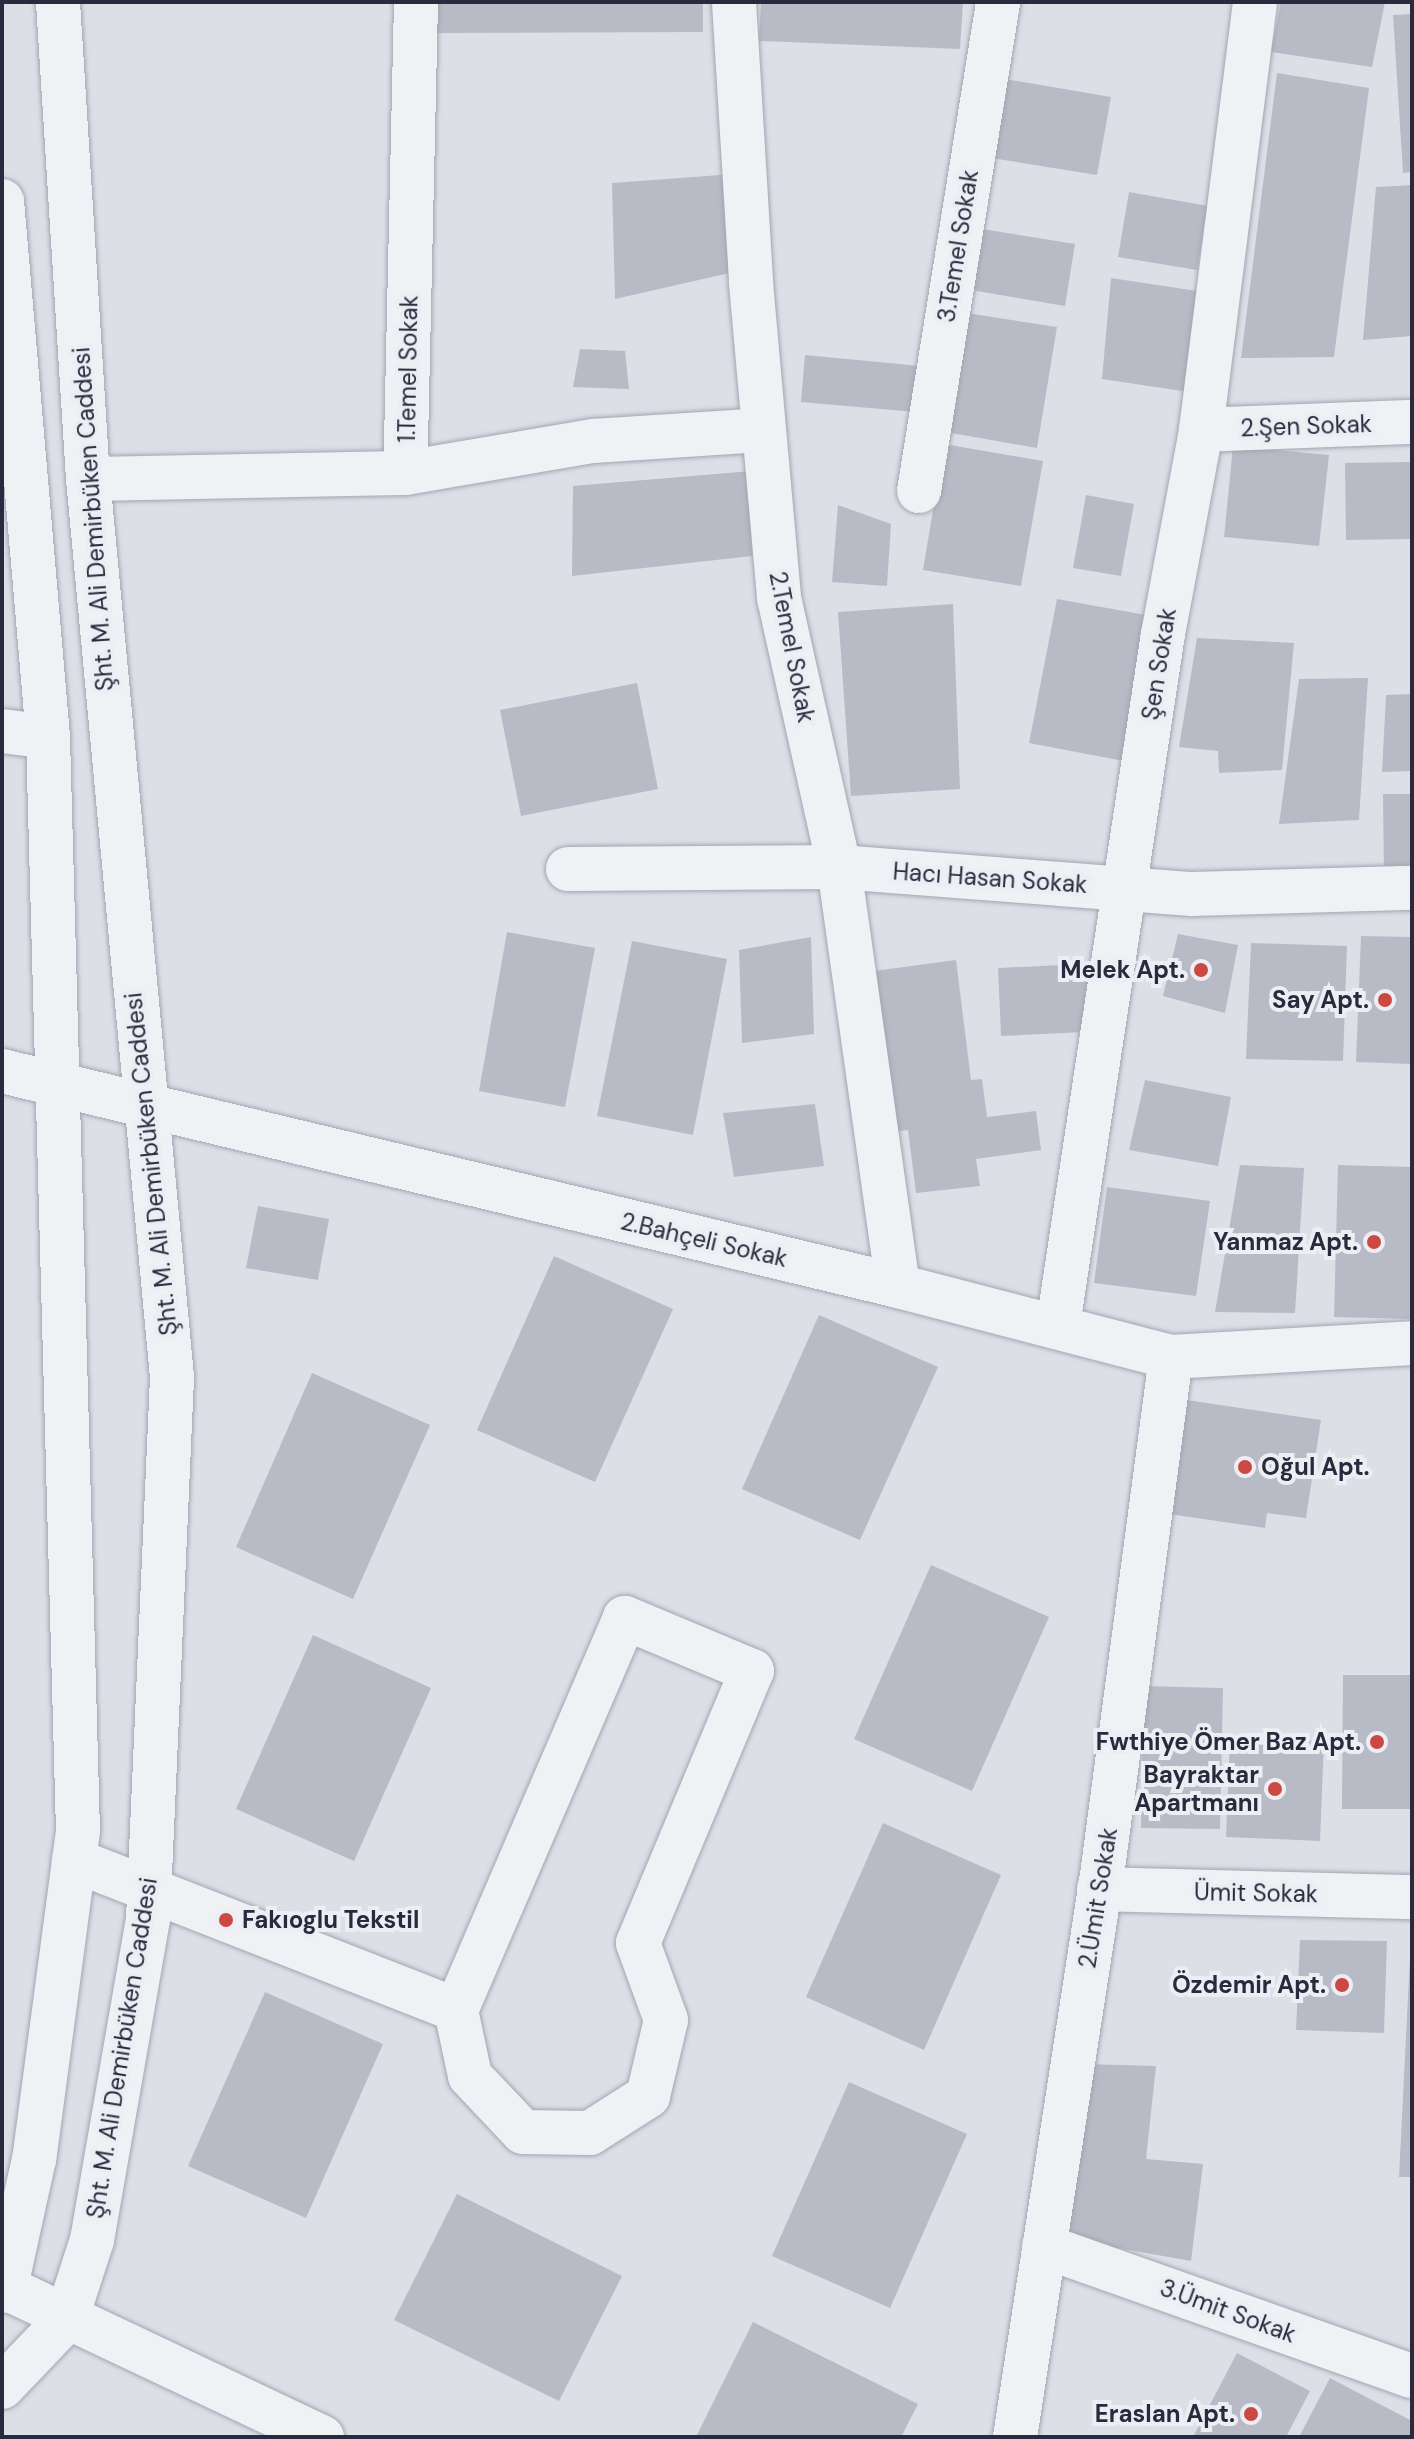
<!DOCTYPE html>
<html>
<head>
<meta charset="utf-8">
<style>
  body { margin:0 }
  #map { position:relative; width:1414px; height:2439px; overflow:hidden; background:#dddfe7; font-family:"DM Sans",sans-serif }
  div>[style] { position:absolute }
  .building>* { inset:0; background:#b8bac6 }
  .roads { filter:drop-shadow(0 0 2px #a3a5b1) drop-shadow(0 0 2px #a3a5b1) }
  .minor>* { height:44px; margin:-22px; padding:0 22px; transform-origin:22px; border-radius:22px; background:#f0f1f5 }
  .dots>* { width:22px; height:22px; translate:-50% -50%; box-sizing:border-box; border:4px solid #eceef4; border-radius:50% }
  span { translate:-50% -50%; white-space:nowrap; text-align:center; line-height:1.15; -webkit-text-stroke:8px #eceef4; paint-order:stroke }
  .street-label { font-size:24px; color:#272b3d }
  .poi-label { font-size:24px; color:#272b3d; font-weight:700 }
  .right { translate:-100% -50%; text-align:right }
  .left { translate:0 -50%; text-align:left }
  .frame { position:absolute; inset:0; border:4px solid #272b3d; pointer-events:none }
</style>
</head>
<body>
<div id="map">
  <div class="building">
    <i style="clip-path:polygon(432px 2px,703px 2px,703px 32px,432px 33px)"></i>
    <i style="clip-path:polygon(761px 2px,963px 2px,960px 49px,759px 41px)"></i>
    <i style="clip-path:polygon(1281px 2px,1385px 2px,1372px 67px,1271px 52px)"></i>
    <i style="clip-path:polygon(1412px 14px,1412px 172px,1403px 173px,1393px 15px)"></i>
    <i style="clip-path:polygon(1277px 73px,1369px 88px,1334px 357px,1241px 358px)"></i>
    <i style="clip-path:polygon(1005px 79px,1111px 97px,1097px 175px,992px 158px)"></i>
    <i style="clip-path:polygon(734px 174px,734px 272px,615px 299px,612px 183px)"></i>
    <i style="clip-path:polygon(1412px 185px,1412px 336px,1363px 340px,1376px 187px)"></i>
    <i style="clip-path:polygon(1129px 192px,1208px 206px,1197px 270px,1118px 257px)"></i>
    <i style="clip-path:polygon(982px 229px,1075px 244px,1065px 306px,971px 290px)"></i>
    <i style="clip-path:polygon(1111px 278px,1197px 291px,1189px 392px,1102px 379px)"></i>
    <i style="clip-path:polygon(960px 312px,1057px 327px,1037px 448px,940px 431px)"></i>
    <i style="clip-path:polygon(580px 349px,625px 351px,629px 389px,573px 387px)"></i>
    <i style="clip-path:polygon(805px 355px,920px 366px,915px 412px,801px 402px)"></i>
    <i style="clip-path:polygon(944px 444px,1043px 461px,1021px 586px,923px 570px)"></i>
    <i style="clip-path:polygon(1233px 446px,1329px 455px,1319px 546px,1224px 537px)"></i>
    <i style="clip-path:polygon(1412px 462px,1412px 539px,1346px 540px,1345px 463px)"></i>
    <i style="clip-path:polygon(751px 471px,752px 556px,572px 576px,573px 486px)"></i>
    <i style="clip-path:polygon(1086px 495px,1134px 504px,1121px 576px,1073px 568px)"></i>
    <i style="clip-path:polygon(838px 505px,891px 524px,887px 586px,832px 582px)"></i>
    <i style="clip-path:polygon(1057px 599px,1157px 617px,1129px 762px,1029px 743px)"></i>
    <i style="clip-path:polygon(953px 604px,960px 789px,851px 796px,838px 612px)"></i>
    <i style="clip-path:polygon(1197px 638px,1294px 643px,1282px 770px,1219px 773px,1218px 751px,1179px 747px)"></i>
    <i style="clip-path:polygon(1368px 678px,1359px 820px,1279px 824px,1299px 679px)"></i>
    <i style="clip-path:polygon(637px 683px,658px 789px,521px 816px,500px 710px)"></i>
    <i style="clip-path:polygon(1412px 694px,1412px 771px,1382px 772px,1386px 695px)"></i>
    <i style="clip-path:polygon(1383px 794px,1412px 794px,1412px 880px,1384px 881px)"></i>
    <i style="clip-path:polygon(507px 932px,595px 948px,565px 1107px,479px 1091px)"></i>
    <i style="clip-path:polygon(1178px 934px,1238px 945px,1225px 1013px,1163px 996px)"></i>
    <i style="clip-path:polygon(1361px 936px,1412px 937px,1412px 1064px,1356px 1062px)"></i>
    <i style="clip-path:polygon(811px 937px,814px 1034px,742px 1043px,739px 950px)"></i>
    <i style="clip-path:polygon(632px 941px,727px 959px,693px 1135px,597px 1116px)"></i>
    <i style="clip-path:polygon(1251px 943px,1347px 946px,1343px 1061px,1246px 1059px)"></i>
    <i style="clip-path:polygon(956px 960px,971px 1080px,982px 1079px,987px 1117px,1036px 1111px,1041px 1150px,976px 1159px,980px 1186px,916px 1193px,908px 1130px,894px 1132px,874px 971px)"></i>
    <i style="clip-path:polygon(1101px 963px,1104px 1031px,1001px 1036px,998px 968px)"></i>
    <i style="clip-path:polygon(1145px 1080px,1231px 1097px,1218px 1166px,1129px 1150px)"></i>
    <i style="clip-path:polygon(815px 1104px,824px 1166px,734px 1177px,723px 1113px)"></i>
    <i style="clip-path:polygon(1240px 1165px,1304px 1168px,1295px 1313px,1215px 1312px)"></i>
    <i style="clip-path:polygon(1338px 1165px,1412px 1167px,1412px 1319px,1334px 1317px)"></i>
    <i style="clip-path:polygon(1107px 1187px,1210px 1201px,1196px 1296px,1094px 1283px)"></i>
    <i style="clip-path:polygon(258px 1206px,329px 1219px,318px 1280px,246px 1268px)"></i>
    <i style="clip-path:polygon(554px 1256px,673px 1309px,595px 1482px,477px 1430px)"></i>
    <i style="clip-path:polygon(819px 1315px,938px 1367px,860px 1540px,742px 1489px)"></i>
    <i style="clip-path:polygon(312px 1373px,430px 1425px,353px 1599px,236px 1547px)"></i>
    <i style="clip-path:polygon(1187px 1400px,1321px 1420px,1306px 1518px,1267px 1513px,1265px 1528px,1169px 1514px)"></i>
    <i style="clip-path:polygon(931px 1565px,1049px 1617px,972px 1791px,854px 1739px)"></i>
    <i style="clip-path:polygon(313px 1635px,431px 1688px,354px 1861px,236px 1809px)"></i>
    <i style="clip-path:polygon(1343px 1675px,1412px 1675px,1412px 1809px,1342px 1809px)"></i>
    <i style="clip-path:polygon(1144px 1686px,1223px 1688px,1220px 1829px,1141px 1828px)"></i>
    <i style="clip-path:polygon(1230px 1738px,1324px 1741px,1320px 1841px,1226px 1837px)"></i>
    <i style="clip-path:polygon(883px 1823px,1001px 1875px,924px 2050px,806px 1997px)"></i>
    <i style="clip-path:polygon(1300px 1940px,1387px 1941px,1384px 2033px,1296px 2030px)"></i>
    <i style="clip-path:polygon(1410px 1956px,1412px 1956px,1412px 2177px,1399px 2177px)"></i>
    <i style="clip-path:polygon(265px 1992px,383px 2044px,306px 2218px,188px 2166px)"></i>
    <i style="clip-path:polygon(1084px 2064px,1156px 2066px,1146px 2159px,1203px 2164px,1191px 2261px,1056px 2237px)"></i>
    <i style="clip-path:polygon(849px 2082px,967px 2134px,890px 2308px,772px 2256px)"></i>
    <i style="clip-path:polygon(457px 2194px,622px 2276px,559px 2401px,394px 2320px)"></i>
    <i style="clip-path:polygon(753px 2322px,918px 2404px,901px 2437px,696px 2437px)"></i>
    <i style="clip-path:polygon(1237px 2353px,1310px 2391px,1286px 2437px,1193px 2437px)"></i>
    <i style="clip-path:polygon(1330px 2378px,1412px 2421px,1412px 2437px,1299px 2437px)"></i>
  </div>
  <div class="roads">
    <div class="minor">
      <i style="left:416px;top:2px;width:471px;rotate:91.3deg"></i>
      <i style="left:405px;top:473px;width:191px;rotate:-9.7deg"></i>
      <i style="left:593px;top:441px;width:169px;rotate:-3.7deg"></i>
      <i style="left:734px;top:2px;width:282px;rotate:86.5deg"></i>
      <i style="left:751px;top:283px;width:316px;rotate:84.9deg"></i>
      <i style="left:779px;top:598px;width:276px;rotate:77.4deg"></i>
      <i style="left:839px;top:867px;width:423px;rotate:82deg"></i>
      <i style="left:2px;top:201px;width:538px;rotate:85.09deg"></i>
      <i style="left:48px;top:737px;width:1094px;rotate:88.43deg"></i>
      <i style="left:78px;top:1831px;width:331px;rotate:97.6deg"></i>
      <i style="left:34px;top:2159px;width:135px;rotate:102.4deg"></i>
      <i style="left:1201px;top:430px;width:211px;rotate:-2.2deg"></i>
      <i style="left:88px;top:479px;width:317px;rotate:-1.1deg"></i>
      <i style="left:919px;top:491px;width:495px;rotate:-80.8deg"></i>
      <i style="left:2px;top:731px;width:46px;rotate:7.4deg"></i>
      <i style="left:568px;top:869px;width:271px;rotate:-0.4deg"></i>
      <i style="left:839px;top:867px;width:354px;rotate:4.4deg"></i>
      <i style="left:1192px;top:894px;width:220px;rotate:-1.6deg"></i>
      <i style="left:2px;top:1071px;width:921px;rotate:13.49deg"></i>
      <i style="left:898px;top:1286px;width:282px;rotate:14.6deg"></i>
      <i style="left:1171px;top:1357px;width:241px;rotate:-3.3deg"></i>
      <i style="left:1058px;top:1325px;width:699px;rotate:-81.36deg"></i>
      <i style="left:1163px;top:634px;width:208px;rotate:-79.4deg"></i>
      <i style="left:1201px;top:430px;width:431px;rotate:-82.8deg"></i>
      <i style="left:74px;top:1860px;width:410px;rotate:21.4deg"></i>
      <i style="left:456px;top:2010px;width:67px;rotate:78deg"></i>
      <i style="left:470px;top:2076px;width:77px;rotate:46.6deg"></i>
      <i style="left:523px;top:2132px;width:67px;rotate:0.9deg"></i>
      <i style="left:590px;top:2133px;width:69px;rotate:-32.5deg"></i>
      <i style="left:648px;top:2096px;width:78px;rotate:-76.7deg"></i>
      <i style="left:666px;top:2020px;width:82px;rotate:-110deg"></i>
      <i style="left:638px;top:1943px;width:295px;rotate:-67.3deg"></i>
      <i style="left:752px;top:1671px;width:138px;rotate:-157.3deg"></i>
      <i style="left:625px;top:1618px;width:427px;rotate:113.3deg"></i>
      <i style="left:1099px;top:1889px;width:313px;rotate:1.5deg"></i>
      <i style="left:1044px;top:2246px;width:390px;rotate:19.5deg"></i>
      <i style="left:2px;top:2286px;width:354px;rotate:25.3deg"></i>
      <i style="left:2px;top:2387px;width:93px;rotate:-46.3deg"></i>
      <i style="left:66px;top:2320px;width:84px;rotate:-72deg"></i>
      <i style="left:92px;top:2240px;width:326px;rotate:-80.1deg"></i>
      <i style="left:148px;top:1919px;width:543px;rotate:-87.46deg"></i>
      <i style="left:172px;top:1377px;width:902px;rotate:-95.34deg"></i>
      <i style="left:88px;top:479px;width:478px;rotate:-93.6deg"></i>
      <i style="left:1015px;top:2437px;width:569px;rotate:-81.2deg"></i>
      <i style="left:1102px;top:1875px;width:523px;rotate:-82.41deg"></i>
    </div>
  </div>
  <div class="dots">
    <i style="left:1201px;top:970px;background:#cb4843"></i>
    <i style="left:1385px;top:1000px;background:#cb4843"></i>
    <i style="left:1374px;top:1242px;background:#cb4843"></i>
    <i style="left:1245px;top:1467px;background:#cb4843"></i>
    <i style="left:1377px;top:1742px;background:#cb4843"></i>
    <i style="left:1275px;top:1789px;background:#cb4843"></i>
    <i style="left:226px;top:1920px;background:#cb4843"></i>
    <i style="left:1342px;top:1985px;background:#cb4843"></i>
    <i style="left:1251px;top:2414px;background:#cb4843"></i>
  </div>
  <div class="street-label">
    <span style="left:958px;top:246px;rotate:-81deg">3.Temel Sokak</span>
    <span style="left:408px;top:369px;rotate:-89deg">1.Temel Sokak</span>
    <span style="left:1306px;top:426px;rotate:-2deg">2.Şen Sokak</span>
    <span style="left:93px;top:519px;rotate:-94deg">Şht. M. Ali Demirbüken Caddesi</span>
    <span style="left:792px;top:647px;rotate:79deg">2.Temel Sokak</span>
    <span style="left:1159px;top:664px;rotate:-81deg">Şen Sokak</span>
    <span style="left:990px;top:878px;rotate:4deg">Hacı Hasan Sokak</span>
    <span style="left:151px;top:1164px;rotate:-96deg">Şht. M. Ali Demirbüken Caddesi</span>
    <span style="left:704px;top:1240px;rotate:13deg">2.Bahçeli Sokak</span>
    <span style="left:1256px;top:1893px;rotate:1deg">Ümit Sokak</span>
    <span style="left:1098px;top:1898px;rotate:-81deg">2.Ümit Sokak</span>
    <span style="left:122px;top:2048px;rotate:-81deg">Şht. M. Ali Demirbüken Caddesi</span>
    <span style="left:1228px;top:2311px;rotate:20deg">3.Ümit Sokak</span>
  </div>
  <div class="poi-label">
    <span class="right" style="left:1185px;top:970px">Melek Apt.</span>
    <span class="right" style="left:1369px;top:1000px">Say Apt.</span>
    <span class="right" style="left:1358px;top:1242px">Yanmaz Apt.</span>
    <span class="left" style="left:1261px;top:1467px">Oğul Apt.</span>
    <span class="right" style="left:1361px;top:1742px">Fwthiye Ömer Baz Apt.</span>
    <span class="right" style="left:1259px;top:1789px">Bayraktar<br>Apartmanı</span>
    <span class="left" style="left:242px;top:1920px">Fakıoglu Tekstil</span>
    <span class="right" style="left:1326px;top:1985px">Özdemir Apt.</span>
    <span class="right" style="left:1235px;top:2414px">Eraslan Apt.</span>
  </div>
  <div class="frame"></div>
</div>
</body>
</html>
